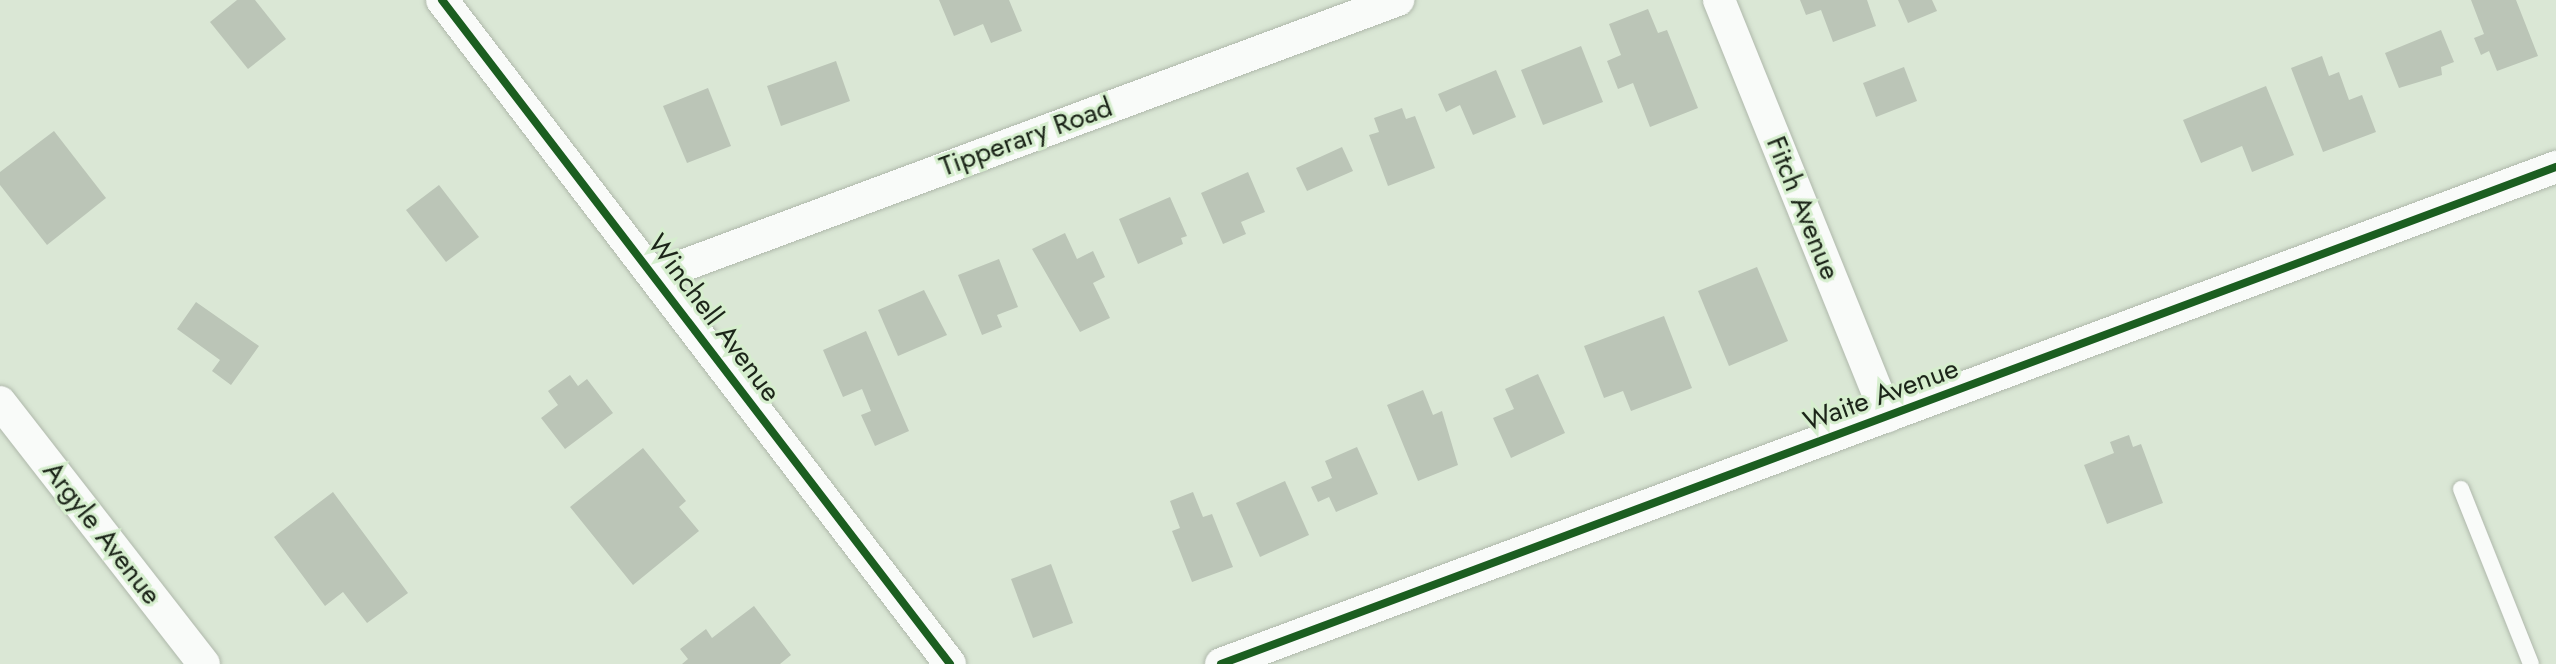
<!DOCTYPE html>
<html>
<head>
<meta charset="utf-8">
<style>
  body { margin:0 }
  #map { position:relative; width:2556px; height:664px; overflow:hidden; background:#dae7d5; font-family:Jost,sans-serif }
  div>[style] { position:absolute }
  .building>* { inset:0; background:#bbc5b7 }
  .roads { filter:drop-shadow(0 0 2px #afb8ab) drop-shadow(0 0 2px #afb8ab) }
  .lane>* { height:16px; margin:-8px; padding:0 8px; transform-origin:8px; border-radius:8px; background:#f9fbf9 }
  .street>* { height:32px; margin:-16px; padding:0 16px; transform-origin:16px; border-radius:16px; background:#f9fbf9 }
  .cycleway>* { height:8px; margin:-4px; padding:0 4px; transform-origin:4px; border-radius:4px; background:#1b5e20 }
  span { translate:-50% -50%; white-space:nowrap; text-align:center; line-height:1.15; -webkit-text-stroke:6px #d6eece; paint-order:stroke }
  .street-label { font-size:28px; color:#1c2519 }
</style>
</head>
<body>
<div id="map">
  <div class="building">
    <i style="clip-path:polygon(237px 0,255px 0,286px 39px,248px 69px,210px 22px)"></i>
    <i style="clip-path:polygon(939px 0,1009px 0,1022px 31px,991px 43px,983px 24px,954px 36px)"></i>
    <i style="clip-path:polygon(1800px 0,1867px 0,1876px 26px,1833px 42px,1821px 10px,1806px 15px)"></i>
    <i style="clip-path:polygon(1898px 0,1932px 0,1937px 11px,1908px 23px)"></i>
    <i style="clip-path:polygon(2471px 0,2516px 0,2538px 56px,2497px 71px,2489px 51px,2481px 55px,2474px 38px,2484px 34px)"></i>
    <i style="clip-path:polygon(1648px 9px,1658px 33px,1667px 30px,1698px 108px,1650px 127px,1633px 83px,1618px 89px,1607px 61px,1621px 55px,1609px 24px)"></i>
    <i style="clip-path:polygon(2441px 30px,2454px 62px,2441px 67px,2442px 75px,2399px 88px,2385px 53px)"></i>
    <i style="clip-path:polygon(1581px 46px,1603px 102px,1543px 125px,1521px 70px)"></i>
    <i style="clip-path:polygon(2322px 56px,2329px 76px,2339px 72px,2349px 100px,2362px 95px,2376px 132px,2323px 152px,2291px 68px)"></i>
    <i style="clip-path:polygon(836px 61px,850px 101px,781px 126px,767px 86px)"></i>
    <i style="clip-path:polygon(1904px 67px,1917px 101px,1876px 117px,1863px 83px)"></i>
    <i style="clip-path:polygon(1496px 70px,1516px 117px,1473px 135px,1460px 105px,1446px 112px,1438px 94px)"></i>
    <i style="clip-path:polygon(2266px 86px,2294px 155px,2252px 172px,2242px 146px,2201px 163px,2183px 120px)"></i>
    <i style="clip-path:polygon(708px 88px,731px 146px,687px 163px,663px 106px)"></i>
    <i style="clip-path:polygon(1402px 108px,1406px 119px,1415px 116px,1435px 168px,1388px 186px,1369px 135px,1379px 132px,1374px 118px)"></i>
    <i style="clip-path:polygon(54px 131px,106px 198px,47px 245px,0 185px,0 172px)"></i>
    <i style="clip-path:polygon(1342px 147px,1353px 171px,1307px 191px,1296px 168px)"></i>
    <i style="clip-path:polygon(1248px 172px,1265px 212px,1241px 222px,1246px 234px,1223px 244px,1201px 193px)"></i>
    <i style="clip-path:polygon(439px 185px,479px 237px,446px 262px,406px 210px)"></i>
    <i style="clip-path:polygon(1170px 197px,1187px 236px,1181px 238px,1183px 244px,1138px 264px,1119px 219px)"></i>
    <i style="clip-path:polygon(1065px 233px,1077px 259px,1093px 251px,1105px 277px,1093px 283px,1110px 318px,1080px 332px,1032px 249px)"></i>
    <i style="clip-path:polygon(999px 259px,1018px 307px,997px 315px,1002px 327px,982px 335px,958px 275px)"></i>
    <i style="clip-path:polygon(1757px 267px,1788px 341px,1729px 366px,1698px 291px)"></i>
    <i style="clip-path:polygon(924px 290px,947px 335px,898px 356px,878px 310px)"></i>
    <i style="clip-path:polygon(196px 302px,259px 346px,231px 385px,212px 371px,220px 360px,177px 329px)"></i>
    <i style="clip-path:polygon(1664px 316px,1692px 388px,1631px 411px,1623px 391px,1604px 398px,1584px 346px)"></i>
    <i style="clip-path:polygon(866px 331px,909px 431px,875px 446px,861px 415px,871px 411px,862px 389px,843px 397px,823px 350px)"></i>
    <i style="clip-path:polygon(1538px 374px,1565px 433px,1511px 458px,1493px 418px,1514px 409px,1505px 389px)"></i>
    <i style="clip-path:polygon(570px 375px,578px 386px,587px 379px,613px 413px,565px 449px,541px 418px,558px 405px,548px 391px)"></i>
    <i style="clip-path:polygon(1423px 390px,1433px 415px,1442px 411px,1458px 465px,1418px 481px,1387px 405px)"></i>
    <i style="clip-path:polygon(2129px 435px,2133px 447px,2141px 444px,2163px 503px,2107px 524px,2084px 465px,2114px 453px,2110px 442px)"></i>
    <i style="clip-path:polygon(1357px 447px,1378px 494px,1336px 512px,1329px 497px,1318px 502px,1311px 487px,1332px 478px,1325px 461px)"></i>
    <i style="clip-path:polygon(643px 448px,686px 501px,679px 507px,699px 531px,633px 585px,570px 507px)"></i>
    <i style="clip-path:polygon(1285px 481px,1309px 535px,1260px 557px,1236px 503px)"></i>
    <i style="clip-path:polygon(333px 492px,408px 593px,367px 623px,343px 592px,325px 606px,274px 537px)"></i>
    <i style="clip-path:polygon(1193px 492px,1203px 517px,1212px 514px,1233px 567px,1192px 582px,1172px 531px,1180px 528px,1170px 501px)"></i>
    <i style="clip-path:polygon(1051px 564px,1073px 623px,1033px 638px,1011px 579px)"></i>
    <i style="clip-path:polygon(754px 606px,791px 655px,780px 664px,682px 664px,688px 659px,680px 649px,706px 629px,712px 638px)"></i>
  </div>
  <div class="roads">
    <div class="lane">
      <i style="left:2461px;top:489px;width:188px;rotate:68.2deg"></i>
    </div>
    <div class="street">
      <i style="left:442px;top:0;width:836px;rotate:52.58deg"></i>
      <i style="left:1719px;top:0;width:449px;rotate:68deg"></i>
      <i style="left:655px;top:276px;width:793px;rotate:-20.38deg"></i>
      <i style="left:0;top:402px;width:332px;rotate:52.1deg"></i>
      <i style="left:1221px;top:664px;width:1425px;rotate:-20.42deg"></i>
    </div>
  </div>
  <div class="cycleway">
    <i style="left:442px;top:0;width:836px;rotate:52.58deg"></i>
    <i style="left:1221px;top:664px;width:1425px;rotate:-20.42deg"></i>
  </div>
  <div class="street-label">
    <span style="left:1026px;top:137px;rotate:-20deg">Tipperary Road</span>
    <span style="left:1803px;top:208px;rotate:68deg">Fitch Avenue</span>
    <span style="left:714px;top:318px;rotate:53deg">Winchell Avenue</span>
    <span style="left:1881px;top:395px;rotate:-20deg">Waite Avenue</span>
    <span style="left:102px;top:533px;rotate:52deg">Argyle Avenue</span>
  </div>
</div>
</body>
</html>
